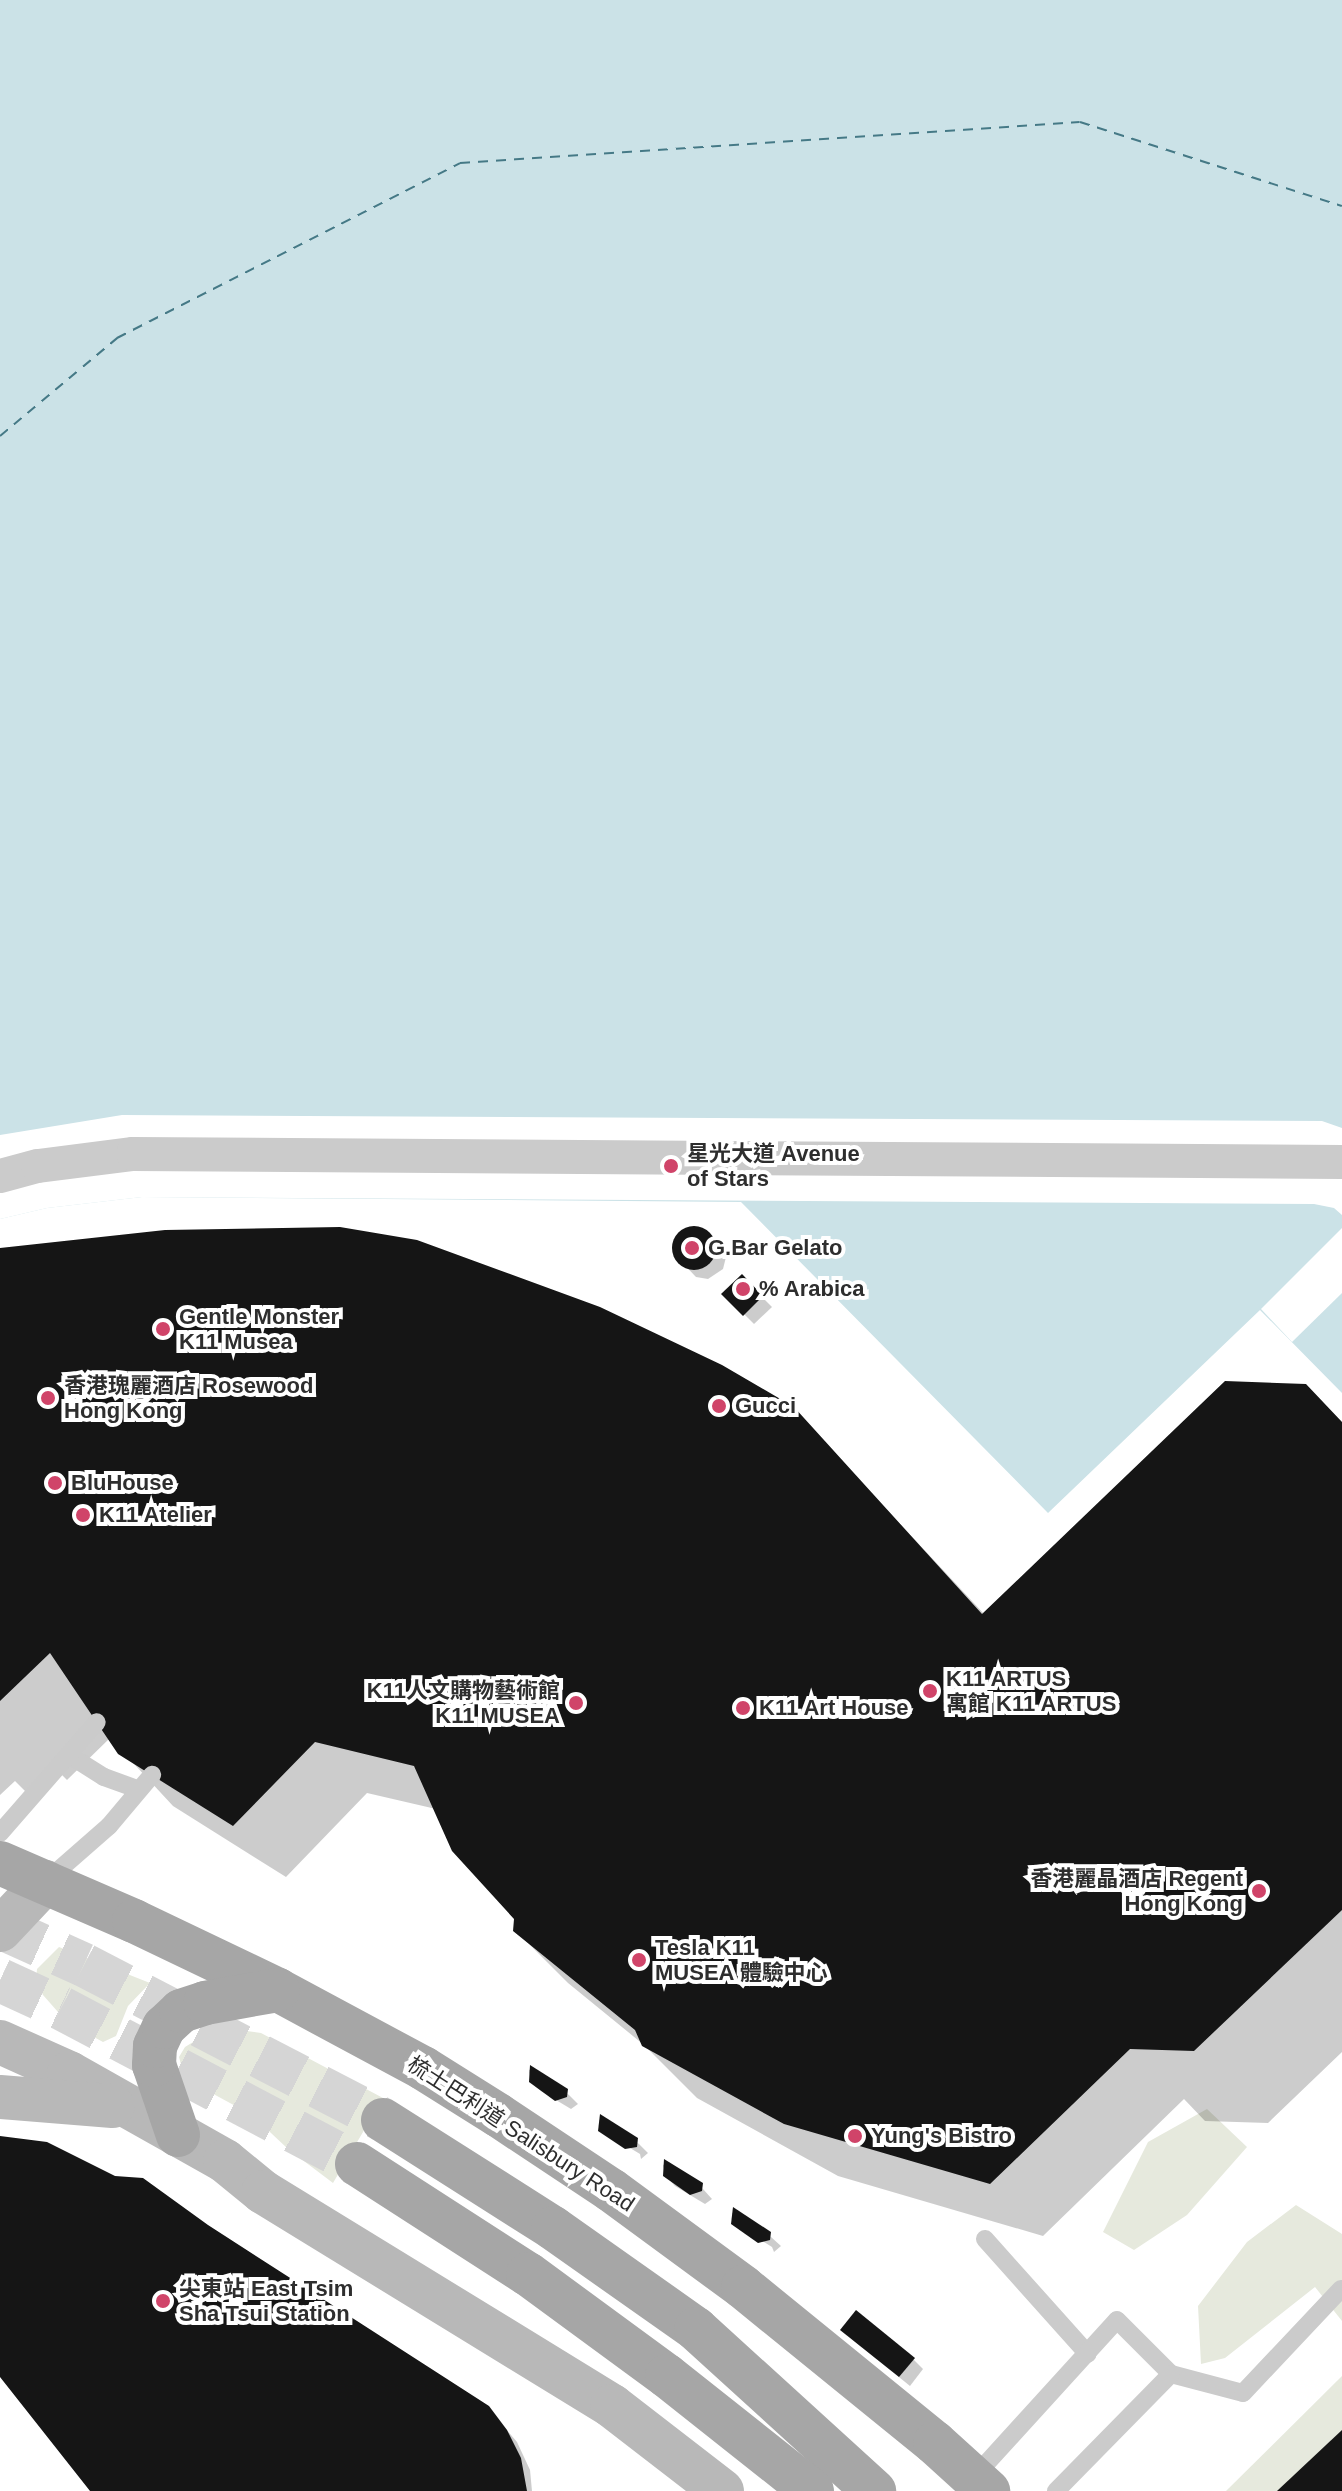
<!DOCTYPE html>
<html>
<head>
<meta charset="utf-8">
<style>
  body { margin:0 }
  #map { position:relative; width:1342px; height:2491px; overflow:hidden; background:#fff; font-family:Arial,"Noto Sans TC",sans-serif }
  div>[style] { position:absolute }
  .green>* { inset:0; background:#e6e9dd }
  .water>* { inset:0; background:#cbe2e7 }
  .pier>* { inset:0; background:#fff }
  .shadow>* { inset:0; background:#0003 }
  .ferry>* { height:2px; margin-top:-1px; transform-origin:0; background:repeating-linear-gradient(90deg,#457986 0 10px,transparent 0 18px) }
  .building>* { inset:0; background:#151515 }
  .round { border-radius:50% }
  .primary-tunnel>* { height:44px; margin-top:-22px; transform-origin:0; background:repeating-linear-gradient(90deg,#d5d5d5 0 44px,transparent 0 66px) }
  .lane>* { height:18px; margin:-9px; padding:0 9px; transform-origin:9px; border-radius:9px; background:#cbcbcb }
  .street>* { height:34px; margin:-17px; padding:0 17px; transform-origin:17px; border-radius:17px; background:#cbcbcb }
  .secondary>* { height:44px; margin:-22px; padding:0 22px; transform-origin:22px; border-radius:22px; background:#b8b8b8 }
  .primary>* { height:44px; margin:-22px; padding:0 22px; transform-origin:22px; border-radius:22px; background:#a6a6a6 }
  .dots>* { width:22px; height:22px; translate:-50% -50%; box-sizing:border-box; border:4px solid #fff; border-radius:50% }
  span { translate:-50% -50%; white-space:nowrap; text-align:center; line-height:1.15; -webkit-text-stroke:8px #fff; paint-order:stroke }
  .poi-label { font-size:22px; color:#2e2e2e; font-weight:700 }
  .left { translate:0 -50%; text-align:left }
  .right { translate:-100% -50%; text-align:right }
  .street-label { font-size:22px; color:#2e2e2e }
</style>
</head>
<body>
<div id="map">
  <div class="green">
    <i style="clip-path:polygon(59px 1947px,150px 1983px,128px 2006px,116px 2036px,103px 2042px,83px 2031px,58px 2012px,43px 1995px,36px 1981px,37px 1969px)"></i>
    <i style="clip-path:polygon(225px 2028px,261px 2033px,383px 2098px,333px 2183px,288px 2149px,252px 2115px,195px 2084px,183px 2072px,179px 2057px,185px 2047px,211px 2031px)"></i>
    <i style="clip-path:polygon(1207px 2109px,1247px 2147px,1187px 2215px,1134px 2250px,1103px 2232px,1148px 2142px)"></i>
    <i style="clip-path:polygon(1296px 2205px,1342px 2234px,1342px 2321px,1315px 2287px,1225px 2358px,1201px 2364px,1198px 2306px,1247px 2242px)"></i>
    <i style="clip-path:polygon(1342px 2376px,1342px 2491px,1226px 2491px)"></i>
  </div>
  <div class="water">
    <i style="clip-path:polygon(0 0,1342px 0,1342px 1393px,1260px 1310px,1048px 1513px,741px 1202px,142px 1197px,47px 1208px,0 1219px)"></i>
  </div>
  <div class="pier">
    <i style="clip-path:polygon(122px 1115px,1322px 1121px,1342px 1128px,1342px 1215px,1334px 1208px,1314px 1204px,142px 1197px,47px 1208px,0 1219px,0 1135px)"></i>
    <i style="clip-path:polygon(1342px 1228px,1342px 1293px,1292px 1342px,1261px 1309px)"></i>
  </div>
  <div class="shadow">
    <i style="clip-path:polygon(689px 1228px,704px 1229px,726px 1257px,723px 1269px,708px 1279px,696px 1277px,676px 1256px,678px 1235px)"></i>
    <i style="clip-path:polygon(0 1250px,793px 1409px,985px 1615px,1342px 1423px,1342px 2052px,1268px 2123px,1205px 2121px,1184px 2099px,1043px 2236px,838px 2176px,697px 2098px,644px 2045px,568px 1983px,515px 1930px,516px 1918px,436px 1809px,367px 1793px,286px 1877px,173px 1806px,110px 1738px,67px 1780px,59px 1772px,32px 1798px,15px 1781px,0 1795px)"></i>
    <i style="clip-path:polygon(742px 1277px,772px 1307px,754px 1324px,724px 1294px)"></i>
    <i style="clip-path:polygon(534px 2068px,569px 2095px,578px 2104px,571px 2109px,541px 2091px,530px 2081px,529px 2070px)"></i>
    <i style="clip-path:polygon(604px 2117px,639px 2144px,648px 2153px,641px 2159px,640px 2154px,600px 2130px,599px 2120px)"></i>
    <i style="clip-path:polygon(0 2138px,207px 2226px,488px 2408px,517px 2442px,530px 2470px,532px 2491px,93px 2491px,0 2374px)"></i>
    <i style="clip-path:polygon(669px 2162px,703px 2189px,712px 2199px,705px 2204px,675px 2186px,665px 2175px,663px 2165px)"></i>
    <i style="clip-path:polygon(737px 2210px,771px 2237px,781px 2246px,774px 2252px,772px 2247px,733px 2223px,732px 2213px)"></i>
    <i style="clip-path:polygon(853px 2340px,914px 2360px,923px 2369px,910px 2386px)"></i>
  </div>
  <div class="ferry">
    <i style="left:0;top:436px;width:153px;rotate:-39.9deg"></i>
    <i style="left:117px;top:338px;width:385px;rotate:-27deg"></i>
    <i style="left:460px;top:163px;width:621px;rotate:-3.78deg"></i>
    <i style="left:1080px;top:122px;width:275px;rotate:17.8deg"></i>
  </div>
  <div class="building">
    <i class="round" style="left:672px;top:1226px;width:44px;height:44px"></i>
    <i style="clip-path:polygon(340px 1227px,417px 1240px,600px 1307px,722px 1365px,794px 1407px,982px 1614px,1225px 1381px,1306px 1384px,1342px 1422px,1342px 1910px,1194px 2051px,1130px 2049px,990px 2184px,784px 2124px,642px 2046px,635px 2030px,513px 1931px,514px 1919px,452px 1851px,414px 1766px,315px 1742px,233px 1826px,118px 1754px,50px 1653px,0 1701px,0 1248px,165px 1230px)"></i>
    <i style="clip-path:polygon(742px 1274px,763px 1296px,743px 1316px,721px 1294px)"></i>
    <i style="clip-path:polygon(530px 2065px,568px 2089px,567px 2097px,555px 2101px,529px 2082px)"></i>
    <i style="clip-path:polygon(600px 2114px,638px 2138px,637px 2147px,625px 2149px,598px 2131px)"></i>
    <i style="clip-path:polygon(0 2136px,47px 2142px,115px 2176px,143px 2178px,208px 2225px,489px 2406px,507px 2430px,521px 2458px,527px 2491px,90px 2491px,0 2377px)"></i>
    <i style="clip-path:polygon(664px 2159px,703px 2183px,702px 2191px,690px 2195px,663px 2176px)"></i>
    <i style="clip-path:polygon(733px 2207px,771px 2232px,770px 2240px,758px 2243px,731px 2224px)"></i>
    <i style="clip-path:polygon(856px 2310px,915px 2358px,899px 2377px,840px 2330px)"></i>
    <i style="clip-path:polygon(1342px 2430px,1342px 2491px,1277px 2491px)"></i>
  </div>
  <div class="primary-tunnel">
    <i style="left:0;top:1927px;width:92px;rotate:24.3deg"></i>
    <i style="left:84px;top:1965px;width:337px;rotate:27.4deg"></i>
    <i style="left:0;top:1980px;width:67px;rotate:24.7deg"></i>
    <i style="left:61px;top:2008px;width:335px;rotate:27.8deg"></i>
  </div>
  <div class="lane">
    <i style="left:69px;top:1755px;width:41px;rotate:32.2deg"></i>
    <i style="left:104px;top:1777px;width:37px;rotate:20deg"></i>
    <i style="left:0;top:1833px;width:147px;rotate:-48.9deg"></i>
    <i style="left:45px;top:1882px;width:85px;rotate:-41.2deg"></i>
    <i style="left:109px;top:1826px;width:67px;rotate:-49.9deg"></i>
    <i style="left:985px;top:2239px;width:154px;rotate:48.2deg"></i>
    <i style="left:974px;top:2477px;width:212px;rotate:-47.7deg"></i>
    <i style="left:1117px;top:2320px;width:76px;rotate:45deg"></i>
    <i style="left:1171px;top:2374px;width:74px;rotate:14.8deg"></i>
    <i style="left:1243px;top:2393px;width:143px;rotate:-46.7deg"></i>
    <i style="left:1056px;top:2491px;width:164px;rotate:-45.5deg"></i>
  </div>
  <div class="street">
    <i style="left:0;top:1176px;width:39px;rotate:-15deg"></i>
    <i style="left:38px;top:1166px;width:96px;rotate:-7.2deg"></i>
    <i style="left:133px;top:1154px;width:1209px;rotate:0.38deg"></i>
  </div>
  <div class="secondary">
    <i style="left:0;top:1930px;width:66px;rotate:-46.8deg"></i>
    <i style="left:0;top:2042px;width:76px;rotate:24.2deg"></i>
    <i style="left:69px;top:2073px;width:179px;rotate:29.4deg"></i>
    <i style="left:225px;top:2161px;width:49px;rotate:39.2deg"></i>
    <i style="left:263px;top:2192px;width:409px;rotate:31.5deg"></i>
    <i style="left:612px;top:2406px;width:139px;rotate:37.7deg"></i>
    <i style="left:0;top:2097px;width:113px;rotate:4.6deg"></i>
  </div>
  <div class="primary">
    <i style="left:0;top:1863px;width:146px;rotate:23.4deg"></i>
    <i style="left:134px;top:1921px;width:160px;rotate:25.6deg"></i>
    <i style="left:278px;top:1990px;width:165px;rotate:28.3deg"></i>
    <i style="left:423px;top:2068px;width:89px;rotate:32.1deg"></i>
    <i style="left:498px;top:2115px;width:136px;rotate:33.6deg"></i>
    <i style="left:611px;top:2190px;width:164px;rotate:36.3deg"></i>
    <i style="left:743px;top:2287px;width:247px;rotate:39.1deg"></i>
    <i style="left:935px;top:2443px;width:72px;rotate:42.2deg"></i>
    <i style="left:383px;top:2120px;width:201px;rotate:32.4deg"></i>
    <i style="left:553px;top:2228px;width:175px;rotate:35.2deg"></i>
    <i style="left:696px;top:2329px;width:241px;rotate:42.3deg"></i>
    <i style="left:178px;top:2135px;width:74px;rotate:-108.9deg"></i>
    <i style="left:154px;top:2065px;width:19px;rotate:-87deg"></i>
    <i style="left:155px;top:2046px;width:21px;rotate:-65deg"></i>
    <i style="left:164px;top:2027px;width:23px;rotate:-43deg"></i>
    <i style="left:181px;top:2011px;width:25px;rotate:-18deg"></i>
    <i style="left:205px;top:2003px;width:74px;rotate:-10.1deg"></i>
    <i style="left:357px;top:2164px;width:203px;rotate:32.8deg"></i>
    <i style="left:528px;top:2274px;width:172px;rotate:36.3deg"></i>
    <i style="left:667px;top:2376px;width:185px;rotate:38.4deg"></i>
  </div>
  <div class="dots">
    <i style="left:671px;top:1166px;background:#d04469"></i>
    <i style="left:692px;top:1248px;background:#d04469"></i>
    <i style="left:743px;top:1289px;background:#d04469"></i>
    <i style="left:163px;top:1329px;background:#d04469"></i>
    <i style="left:48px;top:1398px;background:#d04469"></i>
    <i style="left:719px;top:1406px;background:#d04469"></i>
    <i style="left:55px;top:1483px;background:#d04469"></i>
    <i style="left:83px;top:1515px;background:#d04469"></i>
    <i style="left:930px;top:1691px;background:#d04469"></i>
    <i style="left:576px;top:1703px;background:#d04469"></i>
    <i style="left:743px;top:1708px;background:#d04469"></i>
    <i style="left:1259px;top:1891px;background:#d04469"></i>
    <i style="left:639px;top:1960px;background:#d04469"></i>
    <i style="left:855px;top:2136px;background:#d04469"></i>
    <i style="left:163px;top:2301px;background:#d04469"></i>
  </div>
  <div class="poi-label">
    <span class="left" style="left:687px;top:1166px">星光大道 Avenue<br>of Stars</span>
    <span class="left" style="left:708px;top:1248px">G.Bar Gelato</span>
    <span class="left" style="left:759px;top:1289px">% Arabica</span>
    <span class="left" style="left:179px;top:1329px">Gentle Monster<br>K11 Musea</span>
    <span class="left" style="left:64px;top:1398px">香港瑰麗酒店 Rosewood<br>Hong Kong</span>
    <span class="left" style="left:735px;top:1406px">Gucci</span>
    <span class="left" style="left:71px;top:1483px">BluHouse</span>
    <span class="left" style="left:99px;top:1515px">K11 Atelier</span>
    <span class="left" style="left:946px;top:1691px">K11 ARTUS<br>寓館 K11 ARTUS</span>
    <span class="right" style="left:560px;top:1703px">K11人文購物藝術館<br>K11 MUSEA</span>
    <span class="left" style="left:759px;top:1708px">K11 Art House</span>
    <span class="right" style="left:1243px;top:1891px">香港麗晶酒店 Regent<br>Hong Kong</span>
    <span class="left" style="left:655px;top:1960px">Tesla K11<br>MUSEA 體驗中心</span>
    <span class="left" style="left:871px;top:2136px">Yung's Bistro</span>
    <span class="left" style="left:179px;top:2301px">尖東站 East Tsim<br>Sha Tsui Station</span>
  </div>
  <div class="street-label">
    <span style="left:521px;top:2134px;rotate:33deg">梳士巴利道 Salisbury Road</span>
  </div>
</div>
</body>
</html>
